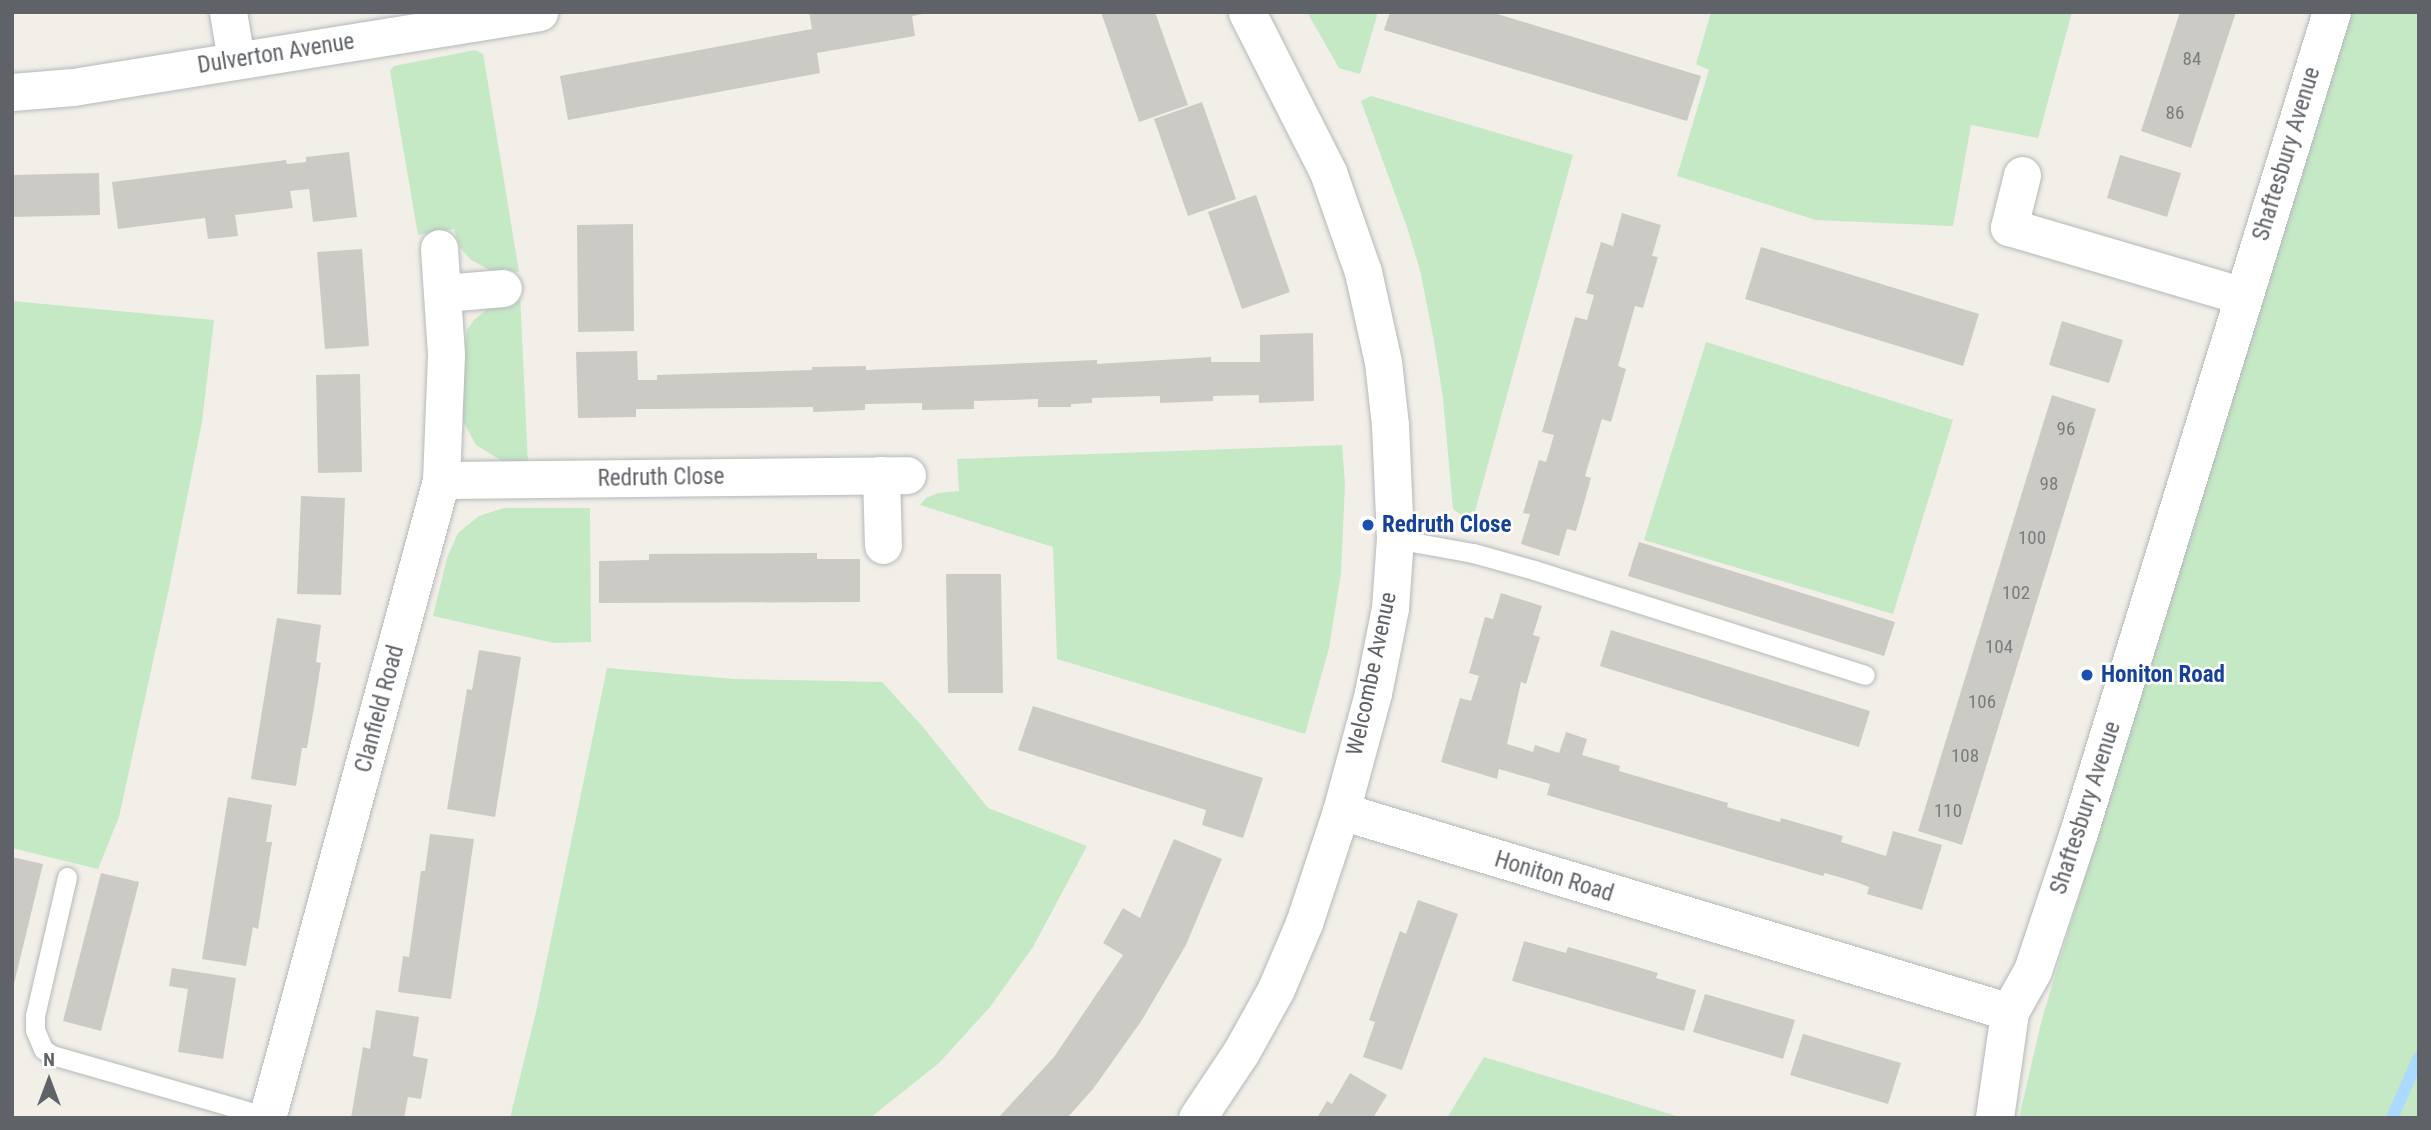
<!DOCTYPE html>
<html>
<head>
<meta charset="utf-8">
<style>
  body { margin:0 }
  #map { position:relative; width:2431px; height:1130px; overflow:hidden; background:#f1efe8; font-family:"Roboto Condensed",sans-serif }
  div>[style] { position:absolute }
  .green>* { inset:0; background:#c5e8c5 }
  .stream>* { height:12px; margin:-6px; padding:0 6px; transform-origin:6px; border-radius:6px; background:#aadaff }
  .building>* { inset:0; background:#cccac5 }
  .roads { filter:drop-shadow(0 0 2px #b5b8bc) drop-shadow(0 0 2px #b5b8bc) }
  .service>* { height:19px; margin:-9.5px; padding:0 9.5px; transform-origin:9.5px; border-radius:9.5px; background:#fff }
  .minor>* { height:37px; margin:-18.5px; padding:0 18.5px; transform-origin:18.5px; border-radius:18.5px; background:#fff }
  .tertiary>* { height:38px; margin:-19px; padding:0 19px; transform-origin:19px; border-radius:19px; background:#fff }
  .dots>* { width:19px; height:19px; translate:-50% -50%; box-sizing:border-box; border:4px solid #fff; border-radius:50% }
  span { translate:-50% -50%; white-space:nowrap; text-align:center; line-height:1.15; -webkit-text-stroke:5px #fff; paint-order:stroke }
  .number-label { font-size:19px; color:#7a7d7f }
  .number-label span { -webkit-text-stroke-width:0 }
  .street-label { font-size:23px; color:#5f6368 }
  .transit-label { font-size:23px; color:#164399; font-weight:700 }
  .left { translate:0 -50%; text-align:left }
  .frame { position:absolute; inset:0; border:14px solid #5f6368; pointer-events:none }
  .north { position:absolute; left:14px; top:1046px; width:70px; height:70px; -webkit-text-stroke:5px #fff; paint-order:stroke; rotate:0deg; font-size:19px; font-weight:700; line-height:28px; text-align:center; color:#5f6368 }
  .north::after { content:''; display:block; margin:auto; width:24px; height:32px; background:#5f6368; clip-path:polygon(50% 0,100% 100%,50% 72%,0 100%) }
</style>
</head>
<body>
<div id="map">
  <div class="green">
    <i style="clip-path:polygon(1307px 12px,1378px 12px,1360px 74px,1339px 68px)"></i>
    <i style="clip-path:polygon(1711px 12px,2072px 12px,2038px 138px,1971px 125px,1953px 226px,1816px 220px,1677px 176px,1709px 70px,1696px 64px)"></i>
    <i style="clip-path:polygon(2346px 12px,2419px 12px,2419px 1118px,2019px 1118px,2042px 1019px)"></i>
    <i style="clip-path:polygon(475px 50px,483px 54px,484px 59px,519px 272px,490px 270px,471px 260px,460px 248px,454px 229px,418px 235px,390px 71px,394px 66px)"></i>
    <i style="clip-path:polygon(1371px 96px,1573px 155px,1472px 522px,1453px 509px,1443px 398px,1434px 341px,1420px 270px,1407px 227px,1361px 101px)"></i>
    <i style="clip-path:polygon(520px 294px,528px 464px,507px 464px,476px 445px,464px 423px,460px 413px,463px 362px,467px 330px,474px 320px,496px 302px)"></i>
    <i style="clip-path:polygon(12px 301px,214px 320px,202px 422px,169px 588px,119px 817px,98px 869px,12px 848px)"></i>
    <i style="clip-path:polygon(1706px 342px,1953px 420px,1893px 614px,1644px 540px)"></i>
    <i style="clip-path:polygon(1342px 445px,1345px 484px,1341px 573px,1329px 648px,1305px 734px,1057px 659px,1053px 547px,920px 505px,926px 498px,938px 493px,959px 491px,957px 459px)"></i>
    <i style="clip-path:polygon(504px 508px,590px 508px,591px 642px,554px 643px,433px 616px,447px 558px,458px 533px,479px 516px)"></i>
    <i style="clip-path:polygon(607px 668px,734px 679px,882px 682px,923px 727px,988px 808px,1087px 846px,1033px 947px,990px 1007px,939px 1063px,870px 1118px,510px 1118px,536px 1012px)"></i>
    <i style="clip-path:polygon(1484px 1057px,1683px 1118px,1447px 1118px)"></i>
  </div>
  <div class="stream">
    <i style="left:2392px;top:1118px;width:67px;rotate:-66.1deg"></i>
  </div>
  <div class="building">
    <i style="clip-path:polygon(809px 12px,923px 14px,912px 16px,915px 36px,817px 53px,820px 73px,568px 120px,560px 76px,812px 29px)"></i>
    <i style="clip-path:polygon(1101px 12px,1155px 12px,1188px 105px,1139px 122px)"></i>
    <i style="clip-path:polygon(1390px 12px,1491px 12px,1701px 76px,1687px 121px,1384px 30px)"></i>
    <i style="clip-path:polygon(2180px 12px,2236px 12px,2191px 148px,2141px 131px)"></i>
    <i style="clip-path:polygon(1202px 102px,1236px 199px,1188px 216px,1154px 119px)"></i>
    <i style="clip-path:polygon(349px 152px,357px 217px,313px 222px,309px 189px,290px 191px,293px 208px,235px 215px,238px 236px,208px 239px,205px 218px,118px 229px,112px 182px,286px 160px,287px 164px,306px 162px,306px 157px)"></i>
    <i style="clip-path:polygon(2120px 155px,2181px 173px,2167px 217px,2107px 198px)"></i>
    <i style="clip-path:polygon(99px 173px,100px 215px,12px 217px,12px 175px)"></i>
    <i style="clip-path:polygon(1256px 195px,1290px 292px,1242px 309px,1208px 212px)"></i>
    <i style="clip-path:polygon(1622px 213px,1661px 225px,1652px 256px,1658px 257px,1643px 308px,1635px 306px,1618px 366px,1626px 369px,1611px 422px,1602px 419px,1585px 476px,1591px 478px,1576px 531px,1567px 529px,1559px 556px,1521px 544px,1530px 514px,1523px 513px,1539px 460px,1546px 462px,1554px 435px,1542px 432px,1575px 317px,1587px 320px,1594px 295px,1586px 293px,1601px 242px,1613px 246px)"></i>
    <i style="clip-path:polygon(633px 224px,634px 331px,578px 332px,577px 225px)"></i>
    <i style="clip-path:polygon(1761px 247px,1979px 314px,1963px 366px,1745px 299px)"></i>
    <i style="clip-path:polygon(362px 249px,369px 346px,325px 349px,317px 252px)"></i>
    <i style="clip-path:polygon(2062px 321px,2123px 340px,2109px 383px,2049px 365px)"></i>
    <i style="clip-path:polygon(1313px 333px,1314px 401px,1259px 403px,1259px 395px,1213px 396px,1213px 401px,1160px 403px,1160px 396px,1092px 398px,1092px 403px,1071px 404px,1071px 407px,1038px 407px,1038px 399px,974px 401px,974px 409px,922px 410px,922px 403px,865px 404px,865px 410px,813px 412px,813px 407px,658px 409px,636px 409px,636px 417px,578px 418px,576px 352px,637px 351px,638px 380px,657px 380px,657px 375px,812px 370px,812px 367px,866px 366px,866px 370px,1097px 360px,1097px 364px,1211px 357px,1211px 362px,1260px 362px,1260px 335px)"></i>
    <i style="clip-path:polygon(360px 374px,362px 472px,318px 473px,316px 375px)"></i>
    <i style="clip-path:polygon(2052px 395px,2096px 409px,1962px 845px,1918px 831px)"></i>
    <i style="clip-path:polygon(301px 496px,345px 498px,341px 595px,297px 594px)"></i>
    <i style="clip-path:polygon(1639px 542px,1895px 622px,1884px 656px,1628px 576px)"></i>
    <i style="clip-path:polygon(817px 553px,817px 559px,860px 559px,860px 602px,599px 603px,599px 561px,649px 560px,649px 554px)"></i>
    <i style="clip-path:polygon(946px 574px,1001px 574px,1003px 693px,948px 693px)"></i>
    <i style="clip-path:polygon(1501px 593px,1542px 606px,1533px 635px,1540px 637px,1526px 684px,1521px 682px,1507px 744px,1533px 752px,1535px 745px,1559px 753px,1566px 732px,1587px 739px,1582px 755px,1620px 766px,1619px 771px,1728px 803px,1727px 807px,1780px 822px,1781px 818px,1843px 836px,1841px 842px,1886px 856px,1893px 831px,1942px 845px,1922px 910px,1867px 894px,1869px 887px,1856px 882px,1825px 873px,1823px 876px,1547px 795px,1550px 784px,1499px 769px,1497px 779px,1441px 762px,1460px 698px,1471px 701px,1479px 676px,1469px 673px,1485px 617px,1493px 619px)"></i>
    <i style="clip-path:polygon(277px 618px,321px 625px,316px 662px,321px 663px,314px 707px,307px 748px,302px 748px,296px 786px,251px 779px)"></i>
    <i style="clip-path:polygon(1611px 630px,1870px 711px,1859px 747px,1600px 666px)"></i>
    <i style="clip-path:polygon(479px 650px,521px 657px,495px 817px,447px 809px,467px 689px,472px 690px)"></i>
    <i style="clip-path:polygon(1033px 706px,1263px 778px,1243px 838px,1202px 825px,1206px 810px,1018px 750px)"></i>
    <i style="clip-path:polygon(228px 797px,272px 805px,266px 842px,272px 842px,258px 929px,253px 927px,246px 966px,202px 959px)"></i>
    <i style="clip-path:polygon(430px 834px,474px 839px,451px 999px,398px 992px,403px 956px,409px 957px,421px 871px,425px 871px)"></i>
    <i style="clip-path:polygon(1174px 839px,1222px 859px,1186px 945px,1142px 1020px,1093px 1089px,1067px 1118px,998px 1118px,1054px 1057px,1123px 955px,1103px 943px,1123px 908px,1140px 918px)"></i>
    <i style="clip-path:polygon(12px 857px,43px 864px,13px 988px,12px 988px)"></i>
    <i style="clip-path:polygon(101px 873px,139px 882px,101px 1031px,63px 1021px)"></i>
    <i style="clip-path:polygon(1418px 900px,1458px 914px,1402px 1070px,1363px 1057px,1375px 1022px,1369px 1020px,1400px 931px,1406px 934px)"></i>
    <i style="clip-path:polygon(1524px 941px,1566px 953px,1568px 947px,1614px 960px,1658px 973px,1656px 978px,1696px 990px,1684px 1031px,1512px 981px)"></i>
    <i style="clip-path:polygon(172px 968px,236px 978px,223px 1059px,178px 1052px,188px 989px,169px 986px)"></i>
    <i style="clip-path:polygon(1705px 994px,1795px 1020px,1783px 1059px,1693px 1032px)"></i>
    <i style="clip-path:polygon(376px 1010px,419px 1017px,413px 1056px,428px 1059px,421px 1099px,408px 1097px,404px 1118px,351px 1118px,363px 1047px,370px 1049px)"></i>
    <i style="clip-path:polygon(1803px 1034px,1901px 1063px,1888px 1104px,1790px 1075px)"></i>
    <i style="clip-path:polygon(1350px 1073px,1387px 1095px,1373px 1118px,1317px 1118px,1327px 1101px,1332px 1104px)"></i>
  </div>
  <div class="roads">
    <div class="service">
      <i style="left:1395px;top:539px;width:79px;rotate:10.2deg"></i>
      <i style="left:1473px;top:553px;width:63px;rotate:15.6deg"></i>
      <i style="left:1534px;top:570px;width:347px;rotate:17.6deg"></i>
      <i style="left:67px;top:877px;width:143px;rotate:103deg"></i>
      <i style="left:35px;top:1016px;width:14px;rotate:90deg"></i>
      <i style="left:35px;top:1030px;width:21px;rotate:67deg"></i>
      <i style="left:43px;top:1049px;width:11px;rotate:34deg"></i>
      <i style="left:52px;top:1055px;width:225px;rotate:16deg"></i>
    </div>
    <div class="minor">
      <i style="left:228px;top:12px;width:49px;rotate:80.5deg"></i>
      <i style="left:12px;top:92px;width:61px;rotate:-4.7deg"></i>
      <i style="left:73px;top:87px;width:472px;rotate:-9.1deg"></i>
      <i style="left:2022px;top:175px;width:54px;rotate:104deg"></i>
      <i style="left:2009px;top:227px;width:245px;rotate:16.4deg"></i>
      <i style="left:444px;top:293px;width:59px;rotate:-4.8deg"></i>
      <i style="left:881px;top:475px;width:70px;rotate:88.4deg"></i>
      <i style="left:441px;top:480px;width:466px;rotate:-0.6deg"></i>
      <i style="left:1341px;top:811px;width:699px;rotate:16.72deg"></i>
      <i style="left:267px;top:1118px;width:661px;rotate:-74.74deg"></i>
      <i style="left:441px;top:480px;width:126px;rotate:-87.7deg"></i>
      <i style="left:446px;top:354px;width:106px;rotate:-93.8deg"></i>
      <i style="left:1197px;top:1118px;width:79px;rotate:-56.3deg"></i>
      <i style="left:1241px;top:1052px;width:72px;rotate:-60.9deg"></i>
      <i style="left:1276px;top:989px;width:72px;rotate:-67deg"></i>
      <i style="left:1304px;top:923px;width:118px;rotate:-71.7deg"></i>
      <i style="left:1341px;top:811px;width:122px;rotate:-74.8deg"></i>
      <i style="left:1373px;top:693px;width:87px;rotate:-78.7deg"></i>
      <i style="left:1390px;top:608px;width:69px;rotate:-85.9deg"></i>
      <i style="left:1395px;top:539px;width:114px;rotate:-92.5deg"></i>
      <i style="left:1390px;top:425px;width:63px;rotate:-96.3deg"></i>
      <i style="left:1383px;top:362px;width:92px;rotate:-102.5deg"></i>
      <i style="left:1363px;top:272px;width:106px;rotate:-109.3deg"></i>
      <i style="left:1328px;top:172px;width:179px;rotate:-116.9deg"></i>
    </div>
    <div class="tertiary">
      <i style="left:1995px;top:1118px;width:107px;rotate:-81.9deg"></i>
      <i style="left:2010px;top:1012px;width:47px;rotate:-60.7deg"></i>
      <i style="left:2033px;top:971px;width:145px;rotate:-71.6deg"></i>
      <i style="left:2079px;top:833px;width:859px;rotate:-72.87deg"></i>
    </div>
  </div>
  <div class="dots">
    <i style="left:1368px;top:525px;background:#1a4fb4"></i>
    <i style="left:2087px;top:675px;background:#1a4fb4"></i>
  </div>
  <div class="number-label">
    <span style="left:2192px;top:59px">84</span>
    <span style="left:2175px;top:113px">86</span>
    <span style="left:2066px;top:429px">96</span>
    <span style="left:2049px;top:484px">98</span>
    <span style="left:2032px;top:538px">100</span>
    <span style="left:2016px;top:593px">102</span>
    <span style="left:1999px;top:647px">104</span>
    <span style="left:1982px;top:702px">106</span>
    <span style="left:1965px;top:756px">108</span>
    <span style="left:1948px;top:811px">110</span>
  </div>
  <div class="street-label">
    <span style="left:276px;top:54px;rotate:-9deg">Dulverton Avenue</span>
    <span style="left:2287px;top:154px;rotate:-73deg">Shaftesbury Avenue</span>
    <span style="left:661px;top:478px;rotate:-1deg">Redruth Close</span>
    <span style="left:1372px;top:674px;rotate:-78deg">Welcombe Avenue</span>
    <span style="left:380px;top:709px;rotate:-75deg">Clanfield Road</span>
    <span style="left:2086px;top:808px;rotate:-72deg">Shaftesbury Avenue</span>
    <span style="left:1554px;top:877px;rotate:17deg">Honiton Road</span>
  </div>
  <div class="transit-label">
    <span class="left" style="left:1382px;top:525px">Redruth Close</span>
    <span class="left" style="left:2101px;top:675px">Honiton Road</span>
  </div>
  <div class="frame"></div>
  <div class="north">N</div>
</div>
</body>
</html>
